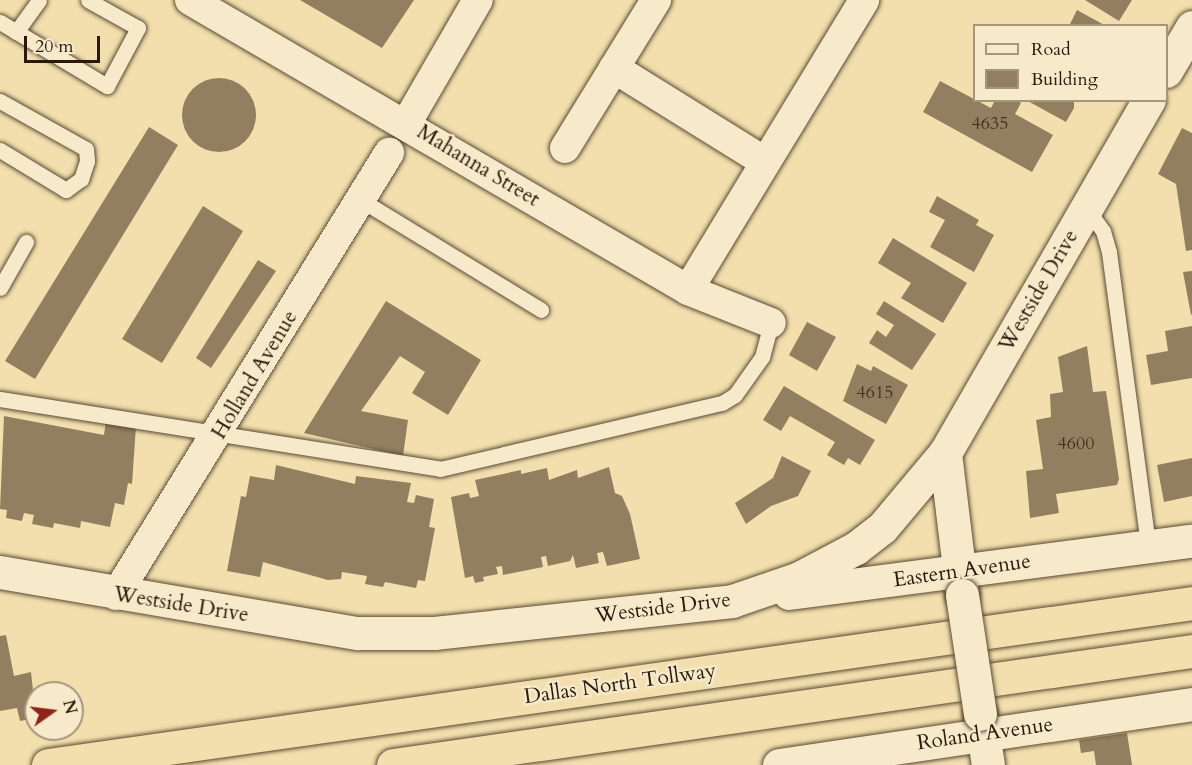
<!DOCTYPE html>
<html>
<head>
<meta charset="utf-8">
<style>
  body { margin:0 }
  #map { position:relative; width:1192px; height:765px; overflow:hidden; background:#f2dfad; font-family:Cardo,serif }
  div>[style] { position:absolute }
  .building>* { inset:0; background:#927f5f }
  .round { border-radius:50% }
  .roads { filter:drop-shadow(0 0 2px #5b4a34) drop-shadow(0 0 2px #5b4a34) }
  .service>* { height:15px; margin:-7.5px; padding:0 7.5px; transform-origin:7.5px; border-radius:7.5px; background:#f7eaca }
  .minor>* { height:30px; margin:-15px; padding:0 15px; transform-origin:15px; border-radius:15px; background:#f7eaca }
  .tertiary>* { height:33px; margin:-16.5px; padding:0 16.5px; transform-origin:16.5px; border-radius:16.5px; background:#f7eaca }
  .motorway>* { height:33px; margin:-16.5px; padding:0 16.5px; transform-origin:16.5px; border-radius:16.5px; background:#f2dfad }
  .bridges { filter:drop-shadow(0 0 2px #5b4a34) drop-shadow(0 0 2px #5b4a34) }
  .tertiary-bridge>* { height:33px; margin:-16.5px; padding:0 16.5px; transform-origin:16.5px; border-radius:16.5px; background:#f7eaca }
  span { translate:-50% -50%; white-space:nowrap; text-align:center; line-height:1.15; -webkit-text-stroke:5px #f7eaca; paint-order:stroke }
  .number-label { font-size:18px; color:#433220 }
  .number-label span { -webkit-text-stroke-width:0 }
  .street-label { font-size:21px; color:#29180b }
  .legend { position:absolute; left:973px; top:24px; width:195px; height:78px; box-sizing:border-box; background:#f7eaca; border:2px solid #a5967e; margin:0; padding:8px 10px; list-style:none; font-size:18px; color:#29180b }
  .legend li { display:flex; align-items:center; gap:12px; height:30px }
  .legend b { width:30px; border:2px solid #a5967e }
  .north { position:absolute; left:24px; top:681px; width:60px; height:60px; box-sizing:border-box; background:#f7eaca; border:2px solid #a5967e; border-radius:50%; rotate:76deg; font-size:16px; font-weight:700; line-height:24px; text-align:center; color:#29180b }
  .north::after { content:''; display:block; margin:auto; width:21px; height:27px; background:#8f2418; clip-path:polygon(50% 0,100% 100%,50% 72%,0 100%) }
  .scale { position:absolute; left:24px; top:36px; width:76px; height:27px; box-sizing:border-box; border:3px solid #29180b; border-top:0; padding-left:8px; font-size:18px; line-height:21px; white-space:nowrap; color:#29180b; -webkit-text-stroke:4px #f7eaca; paint-order:stroke }
</style>
</head>
<body>
<div id="map">
  <div class="building">
    <i style="clip-path:polygon(300px 0,414px 0,382px 48px)"></i>
    <i style="clip-path:polygon(1085px 0,1132px 0,1119px 21px)"></i>
    <i style="clip-path:polygon(1077px 10px,1106px 26px,1069px 26px)"></i>
    <i class="round" style="left:182px;top:78px;width:74px;height:74px"></i>
    <i style="clip-path:polygon(940px 81px,991px 108px,995px 100px,1016px 100px,1021px 103px,1015px 114px,1053px 135px,1032px 172px,923px 112px)"></i>
    <i style="clip-path:polygon(1026px 100px,1074px 100px,1074px 108px,1066px 122px)"></i>
    <i style="clip-path:polygon(149px 127px,178px 145px,35px 379px,5px 361px)"></i>
    <i style="clip-path:polygon(1182px 128px,1192px 133px,1192px 250px,1186px 251px,1176px 184px,1158px 174px)"></i>
    <i style="clip-path:polygon(937px 196px,979px 220px,976px 225px,994px 235px,974px 272px,930px 247px,945px 220px,929px 212px)"></i>
    <i style="clip-path:polygon(203px 206px,243px 231px,162px 363px,122px 339px)"></i>
    <i style="clip-path:polygon(893px 238px,967px 283px,943px 323px,901px 298px,911px 283px,878px 263px)"></i>
    <i style="clip-path:polygon(258px 260px,276px 271px,211px 368px,196px 358px)"></i>
    <i style="clip-path:polygon(1192px 271px,1192px 314px,1191px 315px,1183px 272px)"></i>
    <i style="clip-path:polygon(386px 301px,481px 360px,448px 415px,412px 393px,425px 372px,400px 356px,361px 411px,408px 420px,403px 456px,304px 433px)"></i>
    <i style="clip-path:polygon(884px 301px,936px 334px,912px 370px,869px 343px,877px 330px,886px 337px,894px 325px,876px 314px)"></i>
    <i style="clip-path:polygon(807px 322px,836px 337px,817px 371px,789px 355px)"></i>
    <i style="clip-path:polygon(1192px 326px,1192px 378px,1151px 385px,1146px 355px,1168px 351px,1165px 331px)"></i>
    <i style="clip-path:polygon(1087px 346px,1093px 392px,1106px 391px,1119px 479px,1117px 485px,1056px 494px,1059px 513px,1030px 518px,1026px 471px,1043px 469px,1036px 420px,1051px 417px,1050px 394px,1063px 392px,1058px 357px)"></i>
    <i style="clip-path:polygon(857px 364px,871px 371px,873px 366px,908px 385px,886px 424px,843px 401px)"></i>
    <i style="clip-path:polygon(784px 386px,875px 440px,860px 465px,848px 458px,844px 465px,827px 455px,835px 442px,790px 416px,781px 431px,763px 420px)"></i>
    <i style="clip-path:polygon(4px 416px,104px 435px,106px 420px,136px 426px,132px 484px,128px 483px,124px 505px,115px 503px,110px 527px,81px 521px,80px 528px,54px 523px,53px 528px,32px 524px,34px 515px,24px 513px,22px 521px,6px 518px,7px 510px,0 509px)"></i>
    <i style="clip-path:polygon(782px 456px,811px 471px,798px 496px,771px 506px,746px 524px,735px 503px,773px 478px)"></i>
    <i style="clip-path:polygon(1192px 458px,1192px 496px,1164px 502px,1157px 465px)"></i>
    <i style="clip-path:polygon(276px 465px,355px 484px,356px 476px,411px 483px,407px 502px,414px 503px,416px 495px,434px 499px,429px 527px,435px 528px,425px 581px,418px 580px,416px 588px,385px 582px,383px 587px,365px 584px,367px 576px,342px 572px,341px 579px,328px 580px,263px 562px,260px 577px,227px 571px,241px 496px,246px 497px,250px 476px,274px 480px)"></i>
    <i style="clip-path:polygon(609px 467px,615px 493px,622px 496px,630px 514px,640px 559px,607px 566px,603px 552px,597px 553px,599px 563px,576px 568px,573px 555px,570px 561px,548px 566px,546px 556px,541px 557px,543px 567px,503px 575px,502px 566px,496px 567px,498px 574px,483px 577px,484px 581px,475px 583px,473px 576px,465px 578px,451px 497px,469px 493px,470px 498px,479px 496px,475px 480px,521px 470px,521px 474px,547px 468px,549px 480px,577px 470px,578px 478px)"></i>
    <i style="clip-path:polygon(6px 635px,14px 676px,31px 672px,36px 718px,20px 721px,17px 708px,0 711px,0 636px)"></i>
    <i style="clip-path:polygon(1127px 733px,1132px 765px,1096px 765px,1094px 751px,1081px 753px,1079px 740px)"></i>
  </div>
  <div class="roads">
    <div class="service">
      <i style="left:0;top:22px;width:125px;rotate:30.9deg"></i>
      <i style="left:107px;top:86px;width:66px;rotate:-61.9deg"></i>
      <i style="left:138px;top:28px;width:57px;rotate:-150.8deg"></i>
      <i style="left:16px;top:32px;width:39px;rotate:-54deg"></i>
      <i style="left:0;top:101px;width:98px;rotate:29.2deg"></i>
      <i style="left:86px;top:149px;width:12px;rotate:85deg"></i>
      <i style="left:87px;top:161px;width:19px;rotate:108deg"></i>
      <i style="left:81px;top:179px;width:19px;rotate:144deg"></i>
      <i style="left:66px;top:190px;width:77px;rotate:-148.8deg"></i>
      <i style="left:361px;top:200px;width:211px;rotate:31.4deg"></i>
      <i style="left:1087px;top:209px;width:27px;rotate:54deg"></i>
      <i style="left:1103px;top:231px;width:22px;rotate:74deg"></i>
      <i style="left:1109px;top:252px;width:297px;rotate:82.4deg"></i>
      <i style="left:0;top:288px;width:53px;rotate:-60.5deg"></i>
      <i style="left:0;top:399px;width:446px;rotate:9deg"></i>
      <i style="left:440px;top:469px;width:290px;rotate:-13.2deg"></i>
      <i style="left:722px;top:403px;width:15px;rotate:-32deg"></i>
      <i style="left:735px;top:395px;width:47px;rotate:-54.6deg"></i>
      <i style="left:762px;top:357px;width:35px;rotate:-75deg"></i>
    </div>
    <div class="minor">
      <i style="left:190px;top:0;width:576px;rotate:30.21deg"></i>
      <i style="left:688px;top:290px;width:89px;rotate:21.7deg"></i>
      <i style="left:614px;top:68px;width:178px;rotate:31.9deg"></i>
      <i style="left:406px;top:124px;width:143px;rotate:-59.9deg"></i>
      <i style="left:565px;top:148px;width:174px;rotate:-58.4deg"></i>
      <i style="left:688px;top:290px;width:339px;rotate:-58.7deg"></i>
      <i style="left:116px;top:595px;width:520px;rotate:-58.3deg"></i>
    </div>
    <div class="tertiary">
      <i style="left:1166px;top:71px;width:51px;rotate:-59.4deg"></i>
      <i style="left:945px;top:453px;width:142px;rotate:83.1deg"></i>
      <i style="left:0;top:572px;width:363px;rotate:9.7deg"></i>
      <i style="left:358px;top:633px;width:76px"></i>
      <i style="left:434px;top:633px;width:300px;rotate:-6.1deg"></i>
      <i style="left:732px;top:601px;width:71px;rotate:-18.9deg"></i>
      <i style="left:799px;top:578px;width:64px;rotate:-27.8deg"></i>
      <i style="left:856px;top:548px;width:33px;rotate:-38deg"></i>
      <i style="left:882px;top:528px;width:98px;rotate:-50deg"></i>
      <i style="left:945px;top:453px;width:408px;rotate:-60deg"></i>
      <i style="left:789px;top:593px;width:406px;rotate:-7.4deg"></i>
      <i style="left:980px;top:714px;width:52px;rotate:81.1deg"></i>
      <i style="left:779px;top:765px;width:417px;rotate:-8.4deg"></i>
    </div>
    <div class="motorway">
      <i style="left:48px;top:765px;width:1155px;rotate:-8.06deg"></i>
      <i style="left:393px;top:765px;width:807px;rotate:-8.12deg"></i>
    </div>
  </div>
  <div class="bridges">
    <div class="tertiary-bridge">
      <i style="left:962px;top:595px;width:120px;rotate:81.4deg"></i>
    </div>
  </div>
  <div class="number-label">
    <span style="left:990px;top:124px">4635</span>
    <span style="left:875px;top:393px">4615</span>
    <span style="left:1076px;top:444px">4600</span>
  </div>
  <div class="street-label">
    <span style="left:478px;top:166px;rotate:31deg">Mahanna Street</span>
    <span style="left:1039px;top:291px;rotate:-60deg">Westside Drive</span>
    <span style="left:255px;top:375px;rotate:-59deg">Holland Avenue</span>
    <span style="left:962px;top:571px;rotate:-8deg">Eastern Avenue</span>
    <span style="left:181px;top:605px;rotate:9deg">Westside Drive</span>
    <span style="left:663px;top:608px;rotate:-7deg">Westside Drive</span>
    <span style="left:620px;top:684px;rotate:-8deg">Dallas North Tollway</span>
    <span style="left:985px;top:734px;rotate:-8deg">Roland Avenue</span>
  </div>
  <ul class="legend">
  <li><b style="height:8px;background:#f7eaca"></b>Road</li>
  <li><b style="height:16px;background:#927f5f"></b>Building</li>
  </ul>
  <div class="north">N</div>
  <div class="scale">20 m</div>
</div>
</body>
</html>
